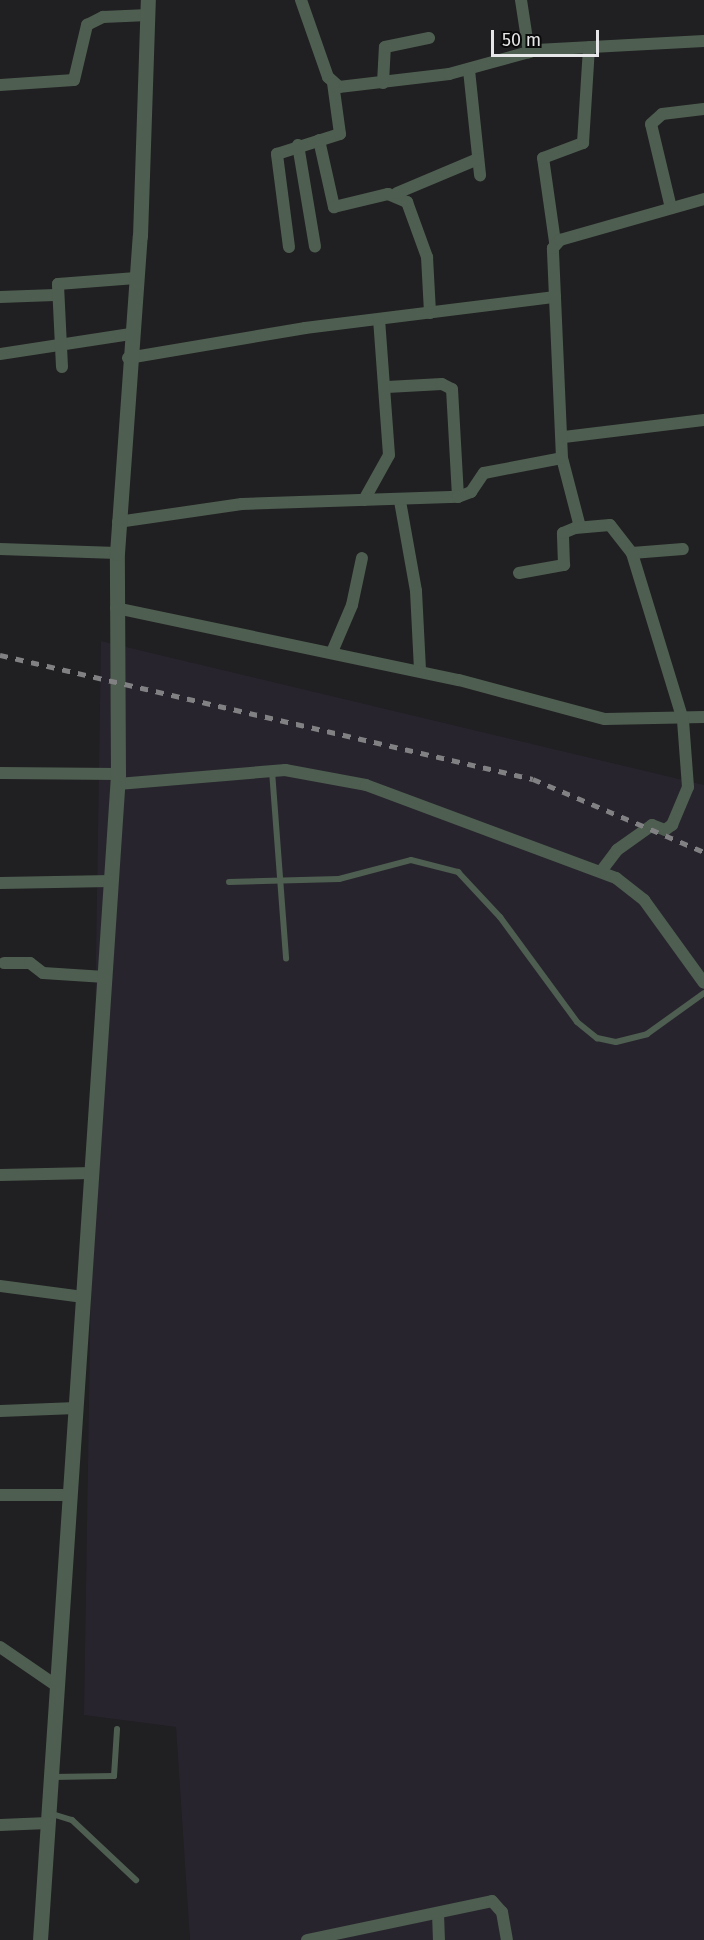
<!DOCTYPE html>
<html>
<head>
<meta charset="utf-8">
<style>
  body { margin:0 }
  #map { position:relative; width:704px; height:1940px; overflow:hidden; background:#201f22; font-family:"Fira Sans",sans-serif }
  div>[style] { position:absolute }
  .built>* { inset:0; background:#27242d }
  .service>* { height:6px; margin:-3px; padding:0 3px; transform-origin:3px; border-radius:3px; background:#4e5e50 }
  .minor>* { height:12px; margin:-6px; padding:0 6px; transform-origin:6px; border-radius:6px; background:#4e5e50 }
  .tertiary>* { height:15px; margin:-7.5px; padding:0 7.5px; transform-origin:7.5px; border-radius:7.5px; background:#4e5e50 }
  .rail>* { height:4.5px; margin-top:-2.25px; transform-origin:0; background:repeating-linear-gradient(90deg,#818082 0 8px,transparent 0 16px) }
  span { translate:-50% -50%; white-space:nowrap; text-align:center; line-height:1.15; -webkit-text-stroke:4.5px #09090a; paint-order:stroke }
  .scale { position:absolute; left:491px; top:30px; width:108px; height:27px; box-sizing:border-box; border:3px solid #e7e6e8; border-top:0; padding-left:8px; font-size:18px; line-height:21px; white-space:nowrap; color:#e7e6e8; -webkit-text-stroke:4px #09090a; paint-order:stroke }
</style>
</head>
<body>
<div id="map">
  <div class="built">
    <i style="clip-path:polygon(101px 641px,704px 785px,704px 1940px,190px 1940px,176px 1727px,84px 1715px)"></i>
  </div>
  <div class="service">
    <i style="left:272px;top:771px;width:188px;rotate:85.7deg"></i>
    <i style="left:229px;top:882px;width:110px;rotate:-1.6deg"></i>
    <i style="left:339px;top:879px;width:74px;rotate:-14.8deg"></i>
    <i style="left:411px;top:860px;width:49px;rotate:14.3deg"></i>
    <i style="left:458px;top:872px;width:62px;rotate:47deg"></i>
    <i style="left:500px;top:917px;width:130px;rotate:53.7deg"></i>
    <i style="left:577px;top:1022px;width:26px;rotate:39deg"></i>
    <i style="left:597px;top:1038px;width:19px;rotate:12deg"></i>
    <i style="left:616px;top:1042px;width:32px;rotate:-14deg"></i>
    <i style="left:647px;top:1034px;width:70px;rotate:-35.7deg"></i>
    <i style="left:52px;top:1777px;width:62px;rotate:-0.9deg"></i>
    <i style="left:114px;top:1776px;width:47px;rotate:-86.3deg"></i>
    <i style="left:49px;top:1813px;width:24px;rotate:17deg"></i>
    <i style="left:72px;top:1820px;width:88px;rotate:43.2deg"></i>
  </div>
  <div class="minor">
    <i style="left:301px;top:0;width:82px;rotate:70.7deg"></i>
    <i style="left:328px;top:77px;width:15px;rotate:42deg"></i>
    <i style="left:339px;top:87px;width:111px;rotate:-6.7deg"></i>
    <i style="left:449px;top:74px;width:90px;rotate:-15.4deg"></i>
    <i style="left:536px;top:50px;width:168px;rotate:-3.1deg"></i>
    <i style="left:521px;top:0;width:53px;rotate:81.3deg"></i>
    <i style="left:469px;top:70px;width:106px;rotate:84deg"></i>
    <i style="left:383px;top:83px;width:36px;rotate:-87deg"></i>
    <i style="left:385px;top:47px;width:45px;rotate:-11.6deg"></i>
    <i style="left:0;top:85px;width:74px;rotate:-3.9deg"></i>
    <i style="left:74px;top:80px;width:57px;rotate:-76.7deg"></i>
    <i style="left:87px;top:25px;width:18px;rotate:-27deg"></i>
    <i style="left:103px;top:17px;width:45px;rotate:-2.5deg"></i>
    <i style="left:319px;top:140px;width:69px;rotate:77.4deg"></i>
    <i style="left:334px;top:207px;width:56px;rotate:-13.5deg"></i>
    <i style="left:388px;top:194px;width:21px;rotate:23deg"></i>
    <i style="left:407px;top:202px;width:59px;rotate:70deg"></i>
    <i style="left:427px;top:257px;width:56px;rotate:86.9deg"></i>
    <i style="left:298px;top:145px;width:103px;rotate:80.5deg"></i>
    <i style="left:397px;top:193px;width:88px;rotate:-22.8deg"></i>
    <i style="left:671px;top:208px;width:86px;rotate:-103.4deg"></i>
    <i style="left:651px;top:124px;width:15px;rotate:-42deg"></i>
    <i style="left:662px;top:114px;width:42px;rotate:-6.8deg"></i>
    <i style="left:555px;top:242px;width:85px;rotate:-98.1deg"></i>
    <i style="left:543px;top:158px;width:43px;rotate:-20.6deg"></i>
    <i style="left:583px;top:143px;width:96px;rotate:-86.4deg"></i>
    <i style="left:289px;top:247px;width:94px;rotate:-97.4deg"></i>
    <i style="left:277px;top:154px;width:66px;rotate:-17.6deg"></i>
    <i style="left:340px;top:134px;width:51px;rotate:-97.8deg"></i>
    <i style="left:0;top:297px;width:55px;rotate:-2.1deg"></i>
    <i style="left:0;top:354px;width:132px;rotate:-8.7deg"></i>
    <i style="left:128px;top:358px;width:180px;rotate:-9.6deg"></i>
    <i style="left:305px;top:328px;width:252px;rotate:-7.1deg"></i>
    <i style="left:62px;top:367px;width:83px;rotate:-92.8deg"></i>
    <i style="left:58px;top:284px;width:78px;rotate:-4.4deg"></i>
    <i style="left:387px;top:387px;width:55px;rotate:-3.1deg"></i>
    <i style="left:442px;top:384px;width:11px;rotate:27deg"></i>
    <i style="left:452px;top:389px;width:108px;rotate:86.8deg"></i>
    <i style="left:564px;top:437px;width:141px;rotate:-6.9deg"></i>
    <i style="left:364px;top:500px;width:51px;rotate:-60.9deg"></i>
    <i style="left:389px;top:455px;width:136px;rotate:-94.2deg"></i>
    <i style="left:400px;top:501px;width:91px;rotate:79.9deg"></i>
    <i style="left:416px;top:591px;width:80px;rotate:87.1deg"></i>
    <i style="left:118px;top:522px;width:125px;rotate:-8.3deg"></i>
    <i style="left:242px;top:504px;width:216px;rotate:-1.9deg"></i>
    <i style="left:458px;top:497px;width:14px;rotate:-21deg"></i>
    <i style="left:471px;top:492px;width:23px;rotate:-56deg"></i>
    <i style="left:484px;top:473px;width:79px;rotate:-10.9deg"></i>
    <i style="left:580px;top:527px;width:71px;rotate:-104.6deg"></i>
    <i style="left:562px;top:458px;width:210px;rotate:-92.5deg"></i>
    <i style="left:553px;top:248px;width:11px;rotate:-49deg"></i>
    <i style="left:560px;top:240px;width:150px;rotate:-15.9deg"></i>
    <i style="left:0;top:549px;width:117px;rotate:2deg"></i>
    <i style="left:519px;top:573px;width:46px;rotate:-10.1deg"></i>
    <i style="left:564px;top:565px;width:32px;rotate:-92deg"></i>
    <i style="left:563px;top:533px;width:13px;rotate:-23deg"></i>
    <i style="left:575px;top:528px;width:35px;rotate:-5deg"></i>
    <i style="left:610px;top:525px;width:36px;rotate:52deg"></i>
    <i style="left:632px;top:553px;width:51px;rotate:-4.5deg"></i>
    <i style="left:116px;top:608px;width:350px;rotate:11.9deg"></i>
    <i style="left:459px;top:680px;width:151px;rotate:15deg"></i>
    <i style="left:605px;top:719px;width:99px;rotate:-1.2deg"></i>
    <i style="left:332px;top:652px;width:51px;rotate:-66.9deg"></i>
    <i style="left:352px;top:605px;width:48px;rotate:-78deg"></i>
    <i style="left:0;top:773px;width:118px;rotate:0.5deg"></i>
    <i style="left:118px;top:784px;width:168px;rotate:-4.8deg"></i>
    <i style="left:285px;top:770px;width:82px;rotate:10.5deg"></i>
    <i style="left:366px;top:785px;width:267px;rotate:20.4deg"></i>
    <i style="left:616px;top:878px;width:36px;rotate:38deg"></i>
    <i style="left:644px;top:900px;width:102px;rotate:54.1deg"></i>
    <i style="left:602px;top:870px;width:25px;rotate:-53deg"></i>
    <i style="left:617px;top:850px;width:43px;rotate:-35.5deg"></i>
    <i style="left:652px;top:825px;width:14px;rotate:21deg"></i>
    <i style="left:665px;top:830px;width:9px;rotate:-36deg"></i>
    <i style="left:672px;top:825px;width:41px;rotate:-67.2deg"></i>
    <i style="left:688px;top:787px;width:67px;rotate:-94.3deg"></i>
    <i style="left:683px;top:720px;width:175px;rotate:-107deg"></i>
    <i style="left:0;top:883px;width:111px;rotate:-1deg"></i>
    <i style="left:4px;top:963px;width:26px"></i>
    <i style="left:30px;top:963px;width:16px;rotate:38deg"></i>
    <i style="left:43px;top:973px;width:62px;rotate:3.7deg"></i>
    <i style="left:0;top:1175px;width:92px;rotate:-1.2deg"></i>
    <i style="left:0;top:1286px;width:84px;rotate:7.5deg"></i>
    <i style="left:0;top:1411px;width:76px;rotate:-2.3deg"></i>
    <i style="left:0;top:1495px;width:70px"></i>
    <i style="left:0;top:1647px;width:69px;rotate:34.4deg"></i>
    <i style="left:0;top:1825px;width:48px;rotate:-2.4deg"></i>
    <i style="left:438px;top:1913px;width:27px;rotate:88deg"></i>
    <i style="left:307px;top:1940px;width:189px;rotate:-11.9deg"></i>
    <i style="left:492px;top:1901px;width:15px;rotate:48deg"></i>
    <i style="left:502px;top:1912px;width:28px;rotate:80deg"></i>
  </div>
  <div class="tertiary">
    <i style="left:40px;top:1940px;width:1169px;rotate:-86.17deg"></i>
    <i style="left:118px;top:774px;width:221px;rotate:-90.3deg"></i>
    <i style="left:117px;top:553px;width:318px;rotate:-85.9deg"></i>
    <i style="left:140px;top:236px;width:236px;rotate:-88.1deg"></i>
  </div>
  <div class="rail">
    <i style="left:0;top:655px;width:547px;rotate:13.1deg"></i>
    <i style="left:533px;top:779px;width:186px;rotate:23.1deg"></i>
  </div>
  <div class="scale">50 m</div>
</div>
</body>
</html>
